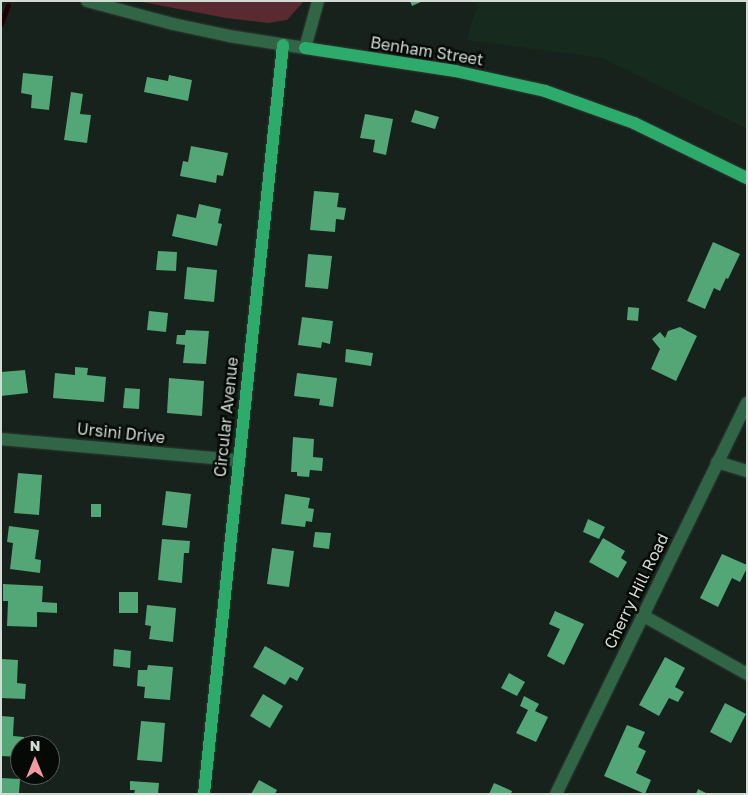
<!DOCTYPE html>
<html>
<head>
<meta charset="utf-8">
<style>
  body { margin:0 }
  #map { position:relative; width:748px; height:795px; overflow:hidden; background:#16221b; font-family:"Golos Text",sans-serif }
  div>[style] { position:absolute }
  .built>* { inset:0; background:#172a1e }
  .green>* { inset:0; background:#592b31 }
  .stream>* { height:5px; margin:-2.5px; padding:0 2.5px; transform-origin:2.5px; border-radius:2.5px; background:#210005 }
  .building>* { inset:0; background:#53a675 }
  .roads { filter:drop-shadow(0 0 1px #303c35) drop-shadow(0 0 1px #303c35) }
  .minor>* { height:12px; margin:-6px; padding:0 6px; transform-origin:6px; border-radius:6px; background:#306546 }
  .major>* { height:12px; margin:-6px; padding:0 6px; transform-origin:6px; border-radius:6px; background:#2dab6b }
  span { translate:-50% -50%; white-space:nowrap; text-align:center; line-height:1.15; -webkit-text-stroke:5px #060a07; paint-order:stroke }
  .street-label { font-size:16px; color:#d3dbd5 }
  .frame { position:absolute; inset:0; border:2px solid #d3dbd5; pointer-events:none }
  .north { position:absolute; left:10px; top:735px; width:50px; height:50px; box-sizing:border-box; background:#060a07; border:1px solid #585e59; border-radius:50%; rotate:0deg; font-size:14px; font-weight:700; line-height:20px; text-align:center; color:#d3dbd5 }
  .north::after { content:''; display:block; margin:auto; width:18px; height:22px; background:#f49aa5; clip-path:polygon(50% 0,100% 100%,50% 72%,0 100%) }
</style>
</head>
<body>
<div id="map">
  <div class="built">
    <i style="clip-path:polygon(478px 1px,747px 1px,747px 129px,602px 58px,467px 40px)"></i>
  </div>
  <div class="green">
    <i style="clip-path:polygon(137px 1px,304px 1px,287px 20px,268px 23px,226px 18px)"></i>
  </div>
  <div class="stream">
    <i style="left:1px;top:24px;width:20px;rotate:-70deg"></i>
  </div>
  <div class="building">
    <i style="clip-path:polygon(410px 1px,423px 1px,412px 6px)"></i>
    <i style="clip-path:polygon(23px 73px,53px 76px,49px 110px,31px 108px,32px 95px,21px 93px)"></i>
    <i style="clip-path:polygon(169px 75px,192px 80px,188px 101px,144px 92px,147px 77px,168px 81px)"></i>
    <i style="clip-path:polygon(71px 92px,83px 94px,80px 114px,91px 115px,87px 143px,64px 140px)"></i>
    <i style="clip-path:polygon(415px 110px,439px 117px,435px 129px,411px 122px)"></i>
    <i style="clip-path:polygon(365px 114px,393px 119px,386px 155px,373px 152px,375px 140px,360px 138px)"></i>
    <i style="clip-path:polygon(191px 146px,228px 153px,223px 176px,217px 175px,216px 183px,180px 176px,183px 161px,188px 162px)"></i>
    <i style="clip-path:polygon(314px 191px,339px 193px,337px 207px,346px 208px,344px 220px,336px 219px,335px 232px,310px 230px)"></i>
    <i style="clip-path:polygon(199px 204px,221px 209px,218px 223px,222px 224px,217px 246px,172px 236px,177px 214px,196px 218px)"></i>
    <i style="clip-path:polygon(713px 242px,740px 254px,728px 279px,726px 278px,720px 291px,714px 288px,705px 309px,687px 301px)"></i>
    <i style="clip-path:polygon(158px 251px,177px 252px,176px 271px,156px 270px)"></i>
    <i style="clip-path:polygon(308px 254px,332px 256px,328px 289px,305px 287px)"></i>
    <i style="clip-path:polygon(187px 267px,217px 270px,214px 302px,184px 299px)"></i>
    <i style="clip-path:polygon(628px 307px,639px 308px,638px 321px,627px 320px)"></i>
    <i style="clip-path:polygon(149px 311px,168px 313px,166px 332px,147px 330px)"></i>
    <i style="clip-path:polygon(302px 317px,333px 321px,330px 344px,322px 342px,321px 348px,298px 345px)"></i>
    <i style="clip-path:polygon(680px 327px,697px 336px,676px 381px,651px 369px,660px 349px,652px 339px,660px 332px,665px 338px,668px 331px)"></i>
    <i style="clip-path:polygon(186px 330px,209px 331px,206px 364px,183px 363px,185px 345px,176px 344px,177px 335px,185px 335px)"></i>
    <i style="clip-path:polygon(346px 349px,373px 353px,371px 366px,345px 362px)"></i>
    <i style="clip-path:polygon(75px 367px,88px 368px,87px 375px,106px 377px,104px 402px,53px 398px,55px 373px,75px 375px)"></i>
    <i style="clip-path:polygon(25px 370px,28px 393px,1px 396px,1px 372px)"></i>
    <i style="clip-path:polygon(297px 373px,337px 378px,333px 407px,319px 405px,320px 399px,294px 396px)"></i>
    <i style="clip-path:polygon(169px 378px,204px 381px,202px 416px,167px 413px)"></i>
    <i style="clip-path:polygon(125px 388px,140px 389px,139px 409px,123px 408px)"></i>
    <i style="clip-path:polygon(293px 437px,314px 439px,313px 457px,323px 458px,322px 471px,310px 470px,309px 477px,297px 476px,297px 472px,291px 472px)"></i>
    <i style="clip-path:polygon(18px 473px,42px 475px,39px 515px,14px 513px)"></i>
    <i style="clip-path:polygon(166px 491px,191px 494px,187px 528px,162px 525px)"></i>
    <i style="clip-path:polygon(285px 494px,310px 498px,308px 508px,314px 509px,312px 522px,306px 521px,305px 527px,281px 524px)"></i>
    <i style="clip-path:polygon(91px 504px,101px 504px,101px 517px,91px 517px)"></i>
    <i style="clip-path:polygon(588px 519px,605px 527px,599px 539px,583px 532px)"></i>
    <i style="clip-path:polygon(9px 526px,39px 530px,35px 559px,41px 560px,40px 573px,10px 569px,13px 543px,7px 542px)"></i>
    <i style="clip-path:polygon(315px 532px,331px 533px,329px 549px,313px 547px)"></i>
    <i style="clip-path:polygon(603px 538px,625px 551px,621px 558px,627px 562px,618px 578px,589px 562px)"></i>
    <i style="clip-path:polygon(162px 539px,190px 541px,189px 553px,184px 553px,182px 583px,158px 580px)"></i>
    <i style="clip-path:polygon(272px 548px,294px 551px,289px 587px,267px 584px)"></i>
    <i style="clip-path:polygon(722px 554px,747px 565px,747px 568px,740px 582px,732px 578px,718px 607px,700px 598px)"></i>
    <i style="clip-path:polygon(3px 584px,43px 586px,42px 602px,57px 603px,57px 613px,37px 612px,37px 627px,7px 626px,8px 601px,3px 601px)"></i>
    <i style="clip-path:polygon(119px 592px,138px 592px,138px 613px,119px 613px)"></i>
    <i style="clip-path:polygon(147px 605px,176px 608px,173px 642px,149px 639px,151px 626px,145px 625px)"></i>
    <i style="clip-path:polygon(555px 611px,584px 624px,564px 665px,547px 656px,560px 629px,549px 624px)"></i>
    <i style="clip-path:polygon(265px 646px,304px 668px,297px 681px,290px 677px,285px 685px,253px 667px)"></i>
    <i style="clip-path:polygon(114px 649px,131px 651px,130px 668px,113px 666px)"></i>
    <i style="clip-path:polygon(665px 657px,685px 668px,675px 687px,684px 692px,678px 702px,669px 698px,659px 716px,639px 705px)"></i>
    <i style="clip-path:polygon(1px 659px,18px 660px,17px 683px,26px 684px,25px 699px,1px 698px)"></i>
    <i style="clip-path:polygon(148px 665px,173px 667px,170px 700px,144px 698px,145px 687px,137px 686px,138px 670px,147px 670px)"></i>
    <i style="clip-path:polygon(509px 673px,525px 682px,517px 696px,501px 688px)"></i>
    <i style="clip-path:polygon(263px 694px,283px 706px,270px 728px,250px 716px)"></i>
    <i style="clip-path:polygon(524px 696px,539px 704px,535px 711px,548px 717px,536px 742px,516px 733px,528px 710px,520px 706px)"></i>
    <i style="clip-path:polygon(725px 703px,746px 714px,731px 743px,710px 732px)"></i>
    <i style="clip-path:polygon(1px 716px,14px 717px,13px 736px,24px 737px,24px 745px,20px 745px,20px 757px,1px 756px)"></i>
    <i style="clip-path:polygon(141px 721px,165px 723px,162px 762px,137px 760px)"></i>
    <i style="clip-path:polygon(627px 725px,645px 732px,638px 747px,646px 751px,636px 773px,651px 780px,645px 794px,604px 776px)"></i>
    <i style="clip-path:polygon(1px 778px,20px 779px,19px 794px,1px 794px)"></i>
    <i style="clip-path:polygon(259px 780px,277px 790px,275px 794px,251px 794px)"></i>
    <i style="clip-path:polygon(130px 781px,159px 783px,158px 794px,134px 794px,135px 790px,130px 790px)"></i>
    <i style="clip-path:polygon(494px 783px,512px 791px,511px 794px,489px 794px)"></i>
    <i style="clip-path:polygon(698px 789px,708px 794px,696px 794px)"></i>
  </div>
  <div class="roads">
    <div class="minor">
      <i style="left:87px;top:1px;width:89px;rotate:15deg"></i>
      <i style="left:173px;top:24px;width:57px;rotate:12.1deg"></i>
      <i style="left:229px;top:36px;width:77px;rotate:9deg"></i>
      <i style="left:305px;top:48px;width:49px;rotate:-74.5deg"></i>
      <i style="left:1px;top:439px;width:238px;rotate:5.1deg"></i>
      <i style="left:717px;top:462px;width:31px;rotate:17deg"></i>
      <i style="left:642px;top:615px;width:120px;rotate:29.3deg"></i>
      <i style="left:556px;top:794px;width:435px;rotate:-64deg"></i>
    </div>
    <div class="major">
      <i style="left:305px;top:48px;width:152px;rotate:8.7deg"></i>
      <i style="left:455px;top:71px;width:92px;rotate:12.5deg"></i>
      <i style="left:545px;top:91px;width:95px;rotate:19.8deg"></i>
      <i style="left:634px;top:123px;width:126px;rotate:26deg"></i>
      <i style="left:204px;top:794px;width:753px;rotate:-83.98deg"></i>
    </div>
  </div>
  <div class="street-label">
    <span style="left:427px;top:51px;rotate:9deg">Benham Street</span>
    <span style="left:226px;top:417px;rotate:-84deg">Circular Avenue</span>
    <span style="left:121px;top:433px;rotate:6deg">Ursini Drive</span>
    <span style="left:636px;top:591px;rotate:-64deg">Cherry Hill Road</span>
  </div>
  <div class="frame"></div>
  <div class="north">N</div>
</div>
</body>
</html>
